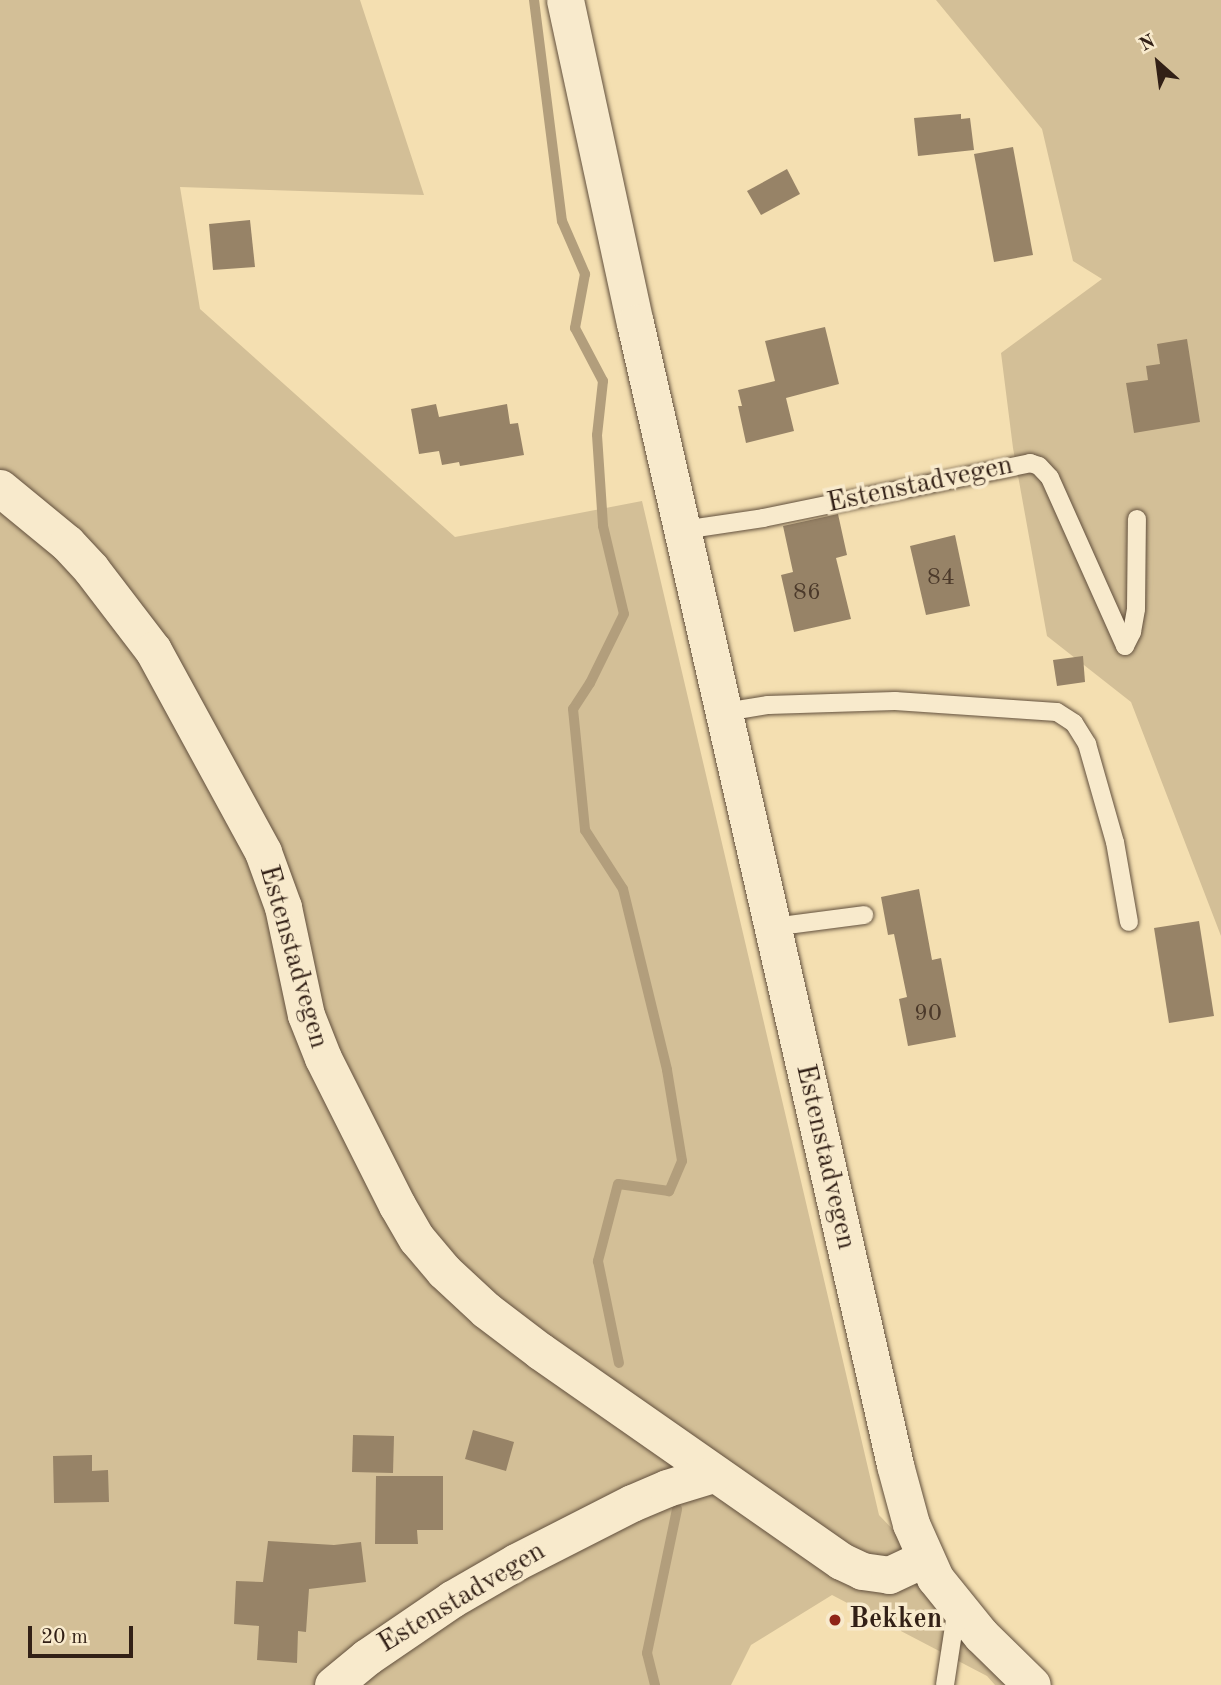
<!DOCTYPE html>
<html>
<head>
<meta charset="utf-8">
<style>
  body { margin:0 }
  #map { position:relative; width:1221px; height:1685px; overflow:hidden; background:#f4dfb1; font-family:"Old Standard TT",serif }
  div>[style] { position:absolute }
  .green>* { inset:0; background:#d3bf97 }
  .stream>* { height:10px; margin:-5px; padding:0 5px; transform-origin:5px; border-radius:5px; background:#b29e7c }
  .building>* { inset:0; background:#978367 }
  .roads { filter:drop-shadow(0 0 2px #62503d) drop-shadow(0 0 2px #62503d) }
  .service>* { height:18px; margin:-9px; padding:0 9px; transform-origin:9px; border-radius:9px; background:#f8eacc }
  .minor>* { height:37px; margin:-18.5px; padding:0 18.5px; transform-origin:18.5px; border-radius:18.5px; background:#f8eacc }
  .dots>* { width:19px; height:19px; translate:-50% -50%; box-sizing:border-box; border:4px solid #f8eacc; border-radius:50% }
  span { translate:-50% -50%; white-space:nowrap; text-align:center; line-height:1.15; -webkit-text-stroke:7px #f8eacc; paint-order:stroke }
  .number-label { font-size:24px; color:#4b392a }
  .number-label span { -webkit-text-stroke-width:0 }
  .street-label { font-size:28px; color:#322016 }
  .poi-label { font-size:28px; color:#322016; font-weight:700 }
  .left { translate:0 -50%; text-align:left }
  .north { position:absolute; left:1123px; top:28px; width:70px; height:70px; -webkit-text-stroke:5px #f8eacc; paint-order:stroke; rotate:332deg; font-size:19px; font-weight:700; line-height:28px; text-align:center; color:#322016 }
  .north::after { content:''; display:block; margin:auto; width:24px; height:32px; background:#322016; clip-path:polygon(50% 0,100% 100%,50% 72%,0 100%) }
  .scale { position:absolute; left:28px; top:1626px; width:105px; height:32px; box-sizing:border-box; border:4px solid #322016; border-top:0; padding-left:9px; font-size:21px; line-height:24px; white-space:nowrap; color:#322016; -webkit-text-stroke:5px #f8eacc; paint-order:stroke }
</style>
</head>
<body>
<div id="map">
  <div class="green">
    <i style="clip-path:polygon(0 0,360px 0,424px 195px,180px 187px,200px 309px,455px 537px,642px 501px,879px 1515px,1041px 1685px,995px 1685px,987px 1676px,832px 1595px,751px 1645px,731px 1685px,0 1685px)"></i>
    <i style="clip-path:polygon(936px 0,1221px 0,1221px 936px,1131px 702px,1047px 636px,1013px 448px,1001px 353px,1102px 279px,1073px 261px,1042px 129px)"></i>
  </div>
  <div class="stream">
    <i style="left:534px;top:0;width:223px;rotate:82.8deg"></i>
    <i style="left:562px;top:221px;width:58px;rotate:66.5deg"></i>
    <i style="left:585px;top:274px;width:55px;rotate:100.5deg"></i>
    <i style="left:575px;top:328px;width:60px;rotate:62.2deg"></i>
    <i style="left:603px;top:381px;width:54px;rotate:96.3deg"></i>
    <i style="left:597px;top:435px;width:91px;rotate:86.2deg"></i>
    <i style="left:603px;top:526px;width:90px;rotate:76.6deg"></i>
    <i style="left:624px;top:614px;width:77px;rotate:116.2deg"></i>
    <i style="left:590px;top:683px;width:31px;rotate:123deg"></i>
    <i style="left:573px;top:709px;width:122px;rotate:84.3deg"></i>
    <i style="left:585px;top:830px;width:70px;rotate:57.2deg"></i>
    <i style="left:623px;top:889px;width:186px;rotate:76.3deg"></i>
    <i style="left:667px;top:1070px;width:92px;rotate:80.6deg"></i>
    <i style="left:682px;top:1161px;width:33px;rotate:113deg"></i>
    <i style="left:669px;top:1191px;width:51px;rotate:-172.2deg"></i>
    <i style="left:618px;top:1184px;width:80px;rotate:104.6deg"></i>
    <i style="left:598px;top:1261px;width:104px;rotate:78.4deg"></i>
    <i style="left:655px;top:1685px;width:33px;rotate:-104deg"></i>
    <i style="left:647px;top:1653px;width:147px;rotate:-78.2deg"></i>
  </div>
  <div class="building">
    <i style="clip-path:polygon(961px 114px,961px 119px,970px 118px,974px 150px,918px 156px,914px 118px)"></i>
    <i style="clip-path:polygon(1013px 147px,1033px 255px,994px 262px,974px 154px)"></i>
    <i style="clip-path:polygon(787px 169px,800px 194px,761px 215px,747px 191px)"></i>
    <i style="clip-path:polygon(250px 220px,255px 267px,213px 270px,209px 224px)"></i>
    <i style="clip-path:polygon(825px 327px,839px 384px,786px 398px,794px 431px,746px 443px,738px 406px,742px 406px,738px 390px,775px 381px,765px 341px)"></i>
    <i style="clip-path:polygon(1187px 339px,1200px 422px,1134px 433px,1126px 383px,1148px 380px,1146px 366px,1160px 364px,1157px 344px)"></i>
    <i style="clip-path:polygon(436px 404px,439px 417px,507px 404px,510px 424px,518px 423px,524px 455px,460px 466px,459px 462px,442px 465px,439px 451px,419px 454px,411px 409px)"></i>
    <i style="clip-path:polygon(838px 514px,847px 555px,836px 558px,851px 619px,794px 632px,781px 575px,793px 572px,783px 526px)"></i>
    <i style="clip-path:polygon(955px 535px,970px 606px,926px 615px,910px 546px)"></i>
    <i style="clip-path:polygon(1083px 656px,1085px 682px,1057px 686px,1053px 660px)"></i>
    <i style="clip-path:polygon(919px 889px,932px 960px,941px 958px,956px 1037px,908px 1046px,899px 999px,907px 997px,894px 934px,888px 935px,881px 897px)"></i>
    <i style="clip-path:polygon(1199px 921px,1214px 1016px,1169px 1023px,1154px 928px)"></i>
    <i style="clip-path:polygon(473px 1430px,514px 1442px,506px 1471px,465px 1459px)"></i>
    <i style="clip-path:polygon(353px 1435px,394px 1436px,393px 1473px,352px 1472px)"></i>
    <i style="clip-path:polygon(92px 1455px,92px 1471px,108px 1470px,109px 1502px,54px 1503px,53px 1456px)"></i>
    <i style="clip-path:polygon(376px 1476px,443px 1476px,443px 1530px,417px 1530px,418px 1544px,375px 1544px)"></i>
    <i style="clip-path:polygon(268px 1541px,334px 1545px,361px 1542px,366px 1582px,309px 1589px,306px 1632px,298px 1631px,297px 1663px,257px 1660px,259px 1626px,234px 1624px,236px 1581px,263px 1582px)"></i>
  </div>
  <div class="roads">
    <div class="service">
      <i style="left:683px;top:530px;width:81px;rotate:-8.5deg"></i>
      <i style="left:763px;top:518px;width:273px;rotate:-11.6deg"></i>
      <i style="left:1030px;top:463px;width:9px;rotate:18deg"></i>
      <i style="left:1039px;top:466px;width:16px;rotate:47deg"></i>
      <i style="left:1050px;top:478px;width:184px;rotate:65.9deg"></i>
      <i style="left:1125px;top:646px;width:16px;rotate:-63deg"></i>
      <i style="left:1132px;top:632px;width:23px;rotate:-80deg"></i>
      <i style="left:1136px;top:609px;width:90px;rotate:-89.4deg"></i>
      <i style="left:725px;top:712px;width:44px;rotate:-9.2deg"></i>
      <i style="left:768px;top:705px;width:127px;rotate:-1.8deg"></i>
      <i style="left:895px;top:701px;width:162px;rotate:3.9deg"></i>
      <i style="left:1057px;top:712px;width:20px;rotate:33deg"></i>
      <i style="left:1074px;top:723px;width:25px;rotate:58deg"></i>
      <i style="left:1087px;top:744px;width:102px;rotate:74.1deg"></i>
      <i style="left:1115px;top:842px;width:81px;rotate:80.1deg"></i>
      <i style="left:773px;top:927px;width:92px;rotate:-7.5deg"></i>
      <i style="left:945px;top:1685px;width:79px;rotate:-81.3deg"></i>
    </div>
    <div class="minor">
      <i style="left:565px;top:0;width:330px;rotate:77.8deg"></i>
      <i style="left:635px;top:323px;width:1171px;rotate:77.17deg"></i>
      <i style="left:895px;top:1465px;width:61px;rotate:74.8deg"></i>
      <i style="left:911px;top:1524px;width:59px;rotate:66deg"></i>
      <i style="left:935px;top:1578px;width:73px;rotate:51.1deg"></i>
      <i style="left:981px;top:1635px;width:71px;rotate:44.4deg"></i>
      <i style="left:0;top:488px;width:87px;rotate:39.4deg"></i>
      <i style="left:67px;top:543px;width:35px;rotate:47deg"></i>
      <i style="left:91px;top:569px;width:102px;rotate:52.6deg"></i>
      <i style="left:153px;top:650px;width:230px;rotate:61.4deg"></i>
      <i style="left:263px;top:852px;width:59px;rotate:70deg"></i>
      <i style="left:283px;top:907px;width:110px;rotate:78deg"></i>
      <i style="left:306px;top:1015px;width:46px;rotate:68.4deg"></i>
      <i style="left:323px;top:1058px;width:165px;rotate:63.3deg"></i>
      <i style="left:397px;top:1205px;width:39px;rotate:60deg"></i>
      <i style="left:417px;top:1239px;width:42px;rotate:49.8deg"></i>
      <i style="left:444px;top:1271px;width:57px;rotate:42.9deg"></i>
      <i style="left:486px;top:1310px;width:68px;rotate:37.2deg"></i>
      <i style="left:540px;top:1351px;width:367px;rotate:34.9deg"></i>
      <i style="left:841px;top:1561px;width:23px;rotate:25deg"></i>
      <i style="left:862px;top:1571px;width:27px;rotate:8deg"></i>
      <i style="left:889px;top:1575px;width:40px;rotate:-25deg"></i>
      <i style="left:333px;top:1685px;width:44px;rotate:-39.5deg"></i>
      <i style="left:367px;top:1657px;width:103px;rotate:-34.3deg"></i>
      <i style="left:452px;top:1599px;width:74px;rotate:-30deg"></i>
      <i style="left:516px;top:1562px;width:130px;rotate:-27deg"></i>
      <i style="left:632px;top:1503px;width:38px;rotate:-23deg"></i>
      <i style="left:667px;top:1488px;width:48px;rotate:-16.9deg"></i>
    </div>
  </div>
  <div class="dots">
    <i style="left:835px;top:1620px;background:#8f2418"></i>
  </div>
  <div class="number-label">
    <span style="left:941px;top:579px">84</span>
    <span style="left:807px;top:594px">86</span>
    <span style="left:928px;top:1015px">90</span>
  </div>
  <div class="street-label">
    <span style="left:920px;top:485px;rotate:-12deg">Estenstadvegen</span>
    <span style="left:293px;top:957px;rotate:74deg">Estenstadvegen</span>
    <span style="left:825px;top:1157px;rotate:77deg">Estenstadvegen</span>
    <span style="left:462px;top:1598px;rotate:-31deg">Estenstadvegen</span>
  </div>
  <div class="poi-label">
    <span class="left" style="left:849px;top:1620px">Bekken</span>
  </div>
  <div class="north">N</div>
  <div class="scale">20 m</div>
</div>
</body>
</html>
